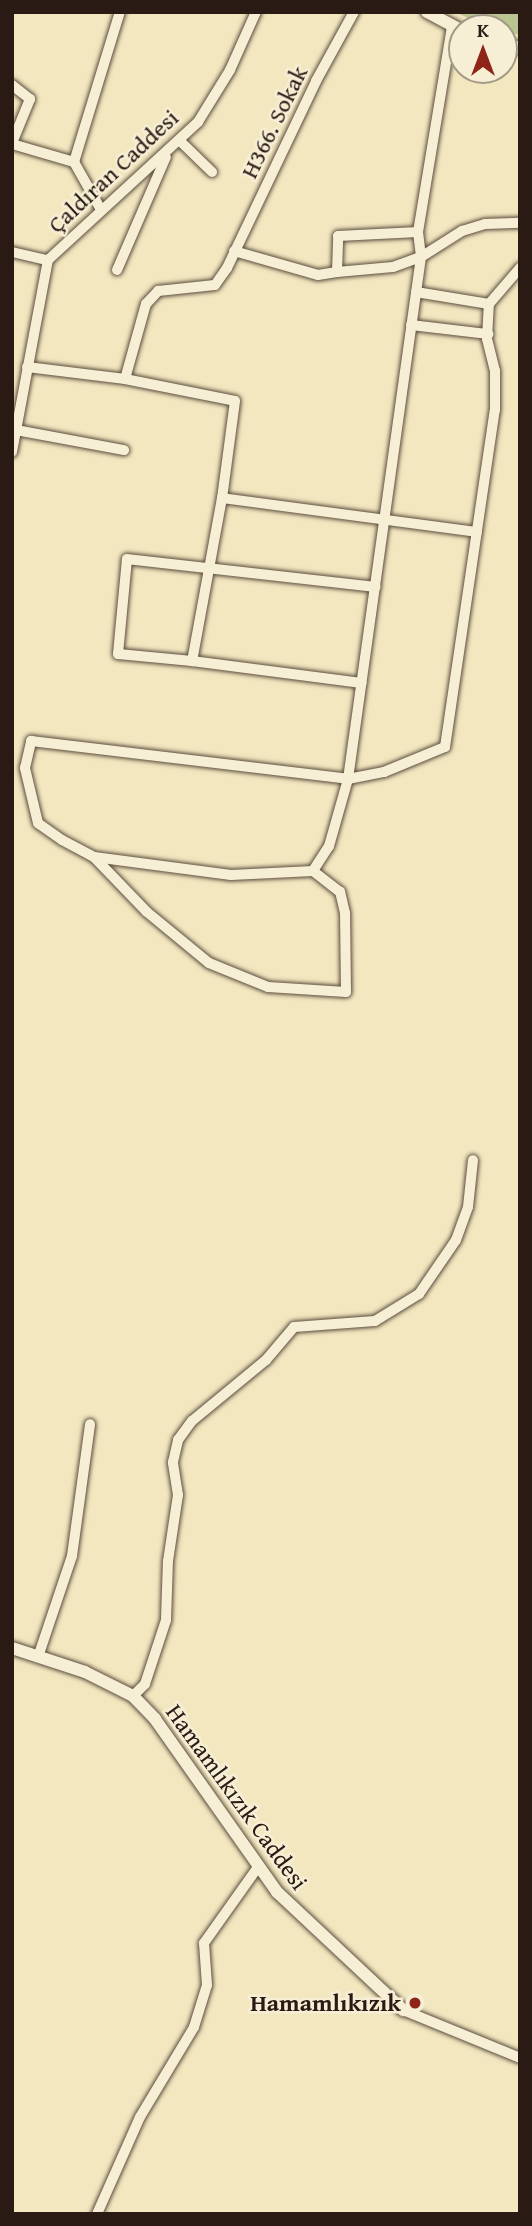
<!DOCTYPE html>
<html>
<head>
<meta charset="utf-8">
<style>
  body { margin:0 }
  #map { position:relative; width:532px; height:2226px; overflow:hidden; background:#f2e7bf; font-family:"Gentium Book Plus",serif }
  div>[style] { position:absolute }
  .green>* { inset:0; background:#bac592 }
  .roads { filter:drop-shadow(0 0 2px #5c4d3f) drop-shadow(0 0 2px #5c4d3f) }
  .minor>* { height:10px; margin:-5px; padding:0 5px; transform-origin:5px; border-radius:5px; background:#f7efd5 }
  .tertiary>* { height:12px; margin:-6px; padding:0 6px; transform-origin:6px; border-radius:6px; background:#f7efd5 }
  .dots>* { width:19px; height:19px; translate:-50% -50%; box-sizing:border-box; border:4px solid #f7efd5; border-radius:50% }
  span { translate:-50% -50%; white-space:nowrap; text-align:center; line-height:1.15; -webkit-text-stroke:5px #f7efd5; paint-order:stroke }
  .street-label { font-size:24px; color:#2a1a14 }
  .poi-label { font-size:24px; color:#2a1a14; font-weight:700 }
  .right { translate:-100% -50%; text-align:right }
  .frame { position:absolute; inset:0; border:14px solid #2a1a14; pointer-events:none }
  .north { position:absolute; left:448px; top:14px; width:70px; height:70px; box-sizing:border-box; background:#f7efd5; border:2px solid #a59a88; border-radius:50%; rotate:0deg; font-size:19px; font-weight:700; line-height:28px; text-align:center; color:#2a1a14 }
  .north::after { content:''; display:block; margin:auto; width:24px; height:32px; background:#8f2418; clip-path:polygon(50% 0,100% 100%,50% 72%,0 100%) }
</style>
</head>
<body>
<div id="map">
  <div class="green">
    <i style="clip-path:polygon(455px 12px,520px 12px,520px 35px,485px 26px)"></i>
  </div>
  <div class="roads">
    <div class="minor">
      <i style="left:12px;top:85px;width:23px;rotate:38deg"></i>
      <i style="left:30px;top:99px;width:48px;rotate:112.2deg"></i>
      <i style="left:179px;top:140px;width:46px;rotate:44.1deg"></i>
      <i style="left:12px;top:144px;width:65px;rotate:16.2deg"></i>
      <i style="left:74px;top:162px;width:157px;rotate:-73deg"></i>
      <i style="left:74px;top:162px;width:53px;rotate:60.5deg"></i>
      <i style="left:418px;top:232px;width:25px;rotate:83deg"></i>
      <i style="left:421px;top:257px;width:527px;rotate:97.96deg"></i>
      <i style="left:348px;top:779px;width:70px;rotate:105.8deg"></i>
      <i style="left:329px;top:846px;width:30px;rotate:123deg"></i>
      <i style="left:313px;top:871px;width:82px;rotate:177.2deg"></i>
      <i style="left:231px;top:875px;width:138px;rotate:-172.5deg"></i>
      <i style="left:94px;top:857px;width:36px;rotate:-152deg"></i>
      <i style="left:62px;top:840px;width:29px;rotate:-145deg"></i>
      <i style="left:38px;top:823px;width:57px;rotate:-103.3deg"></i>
      <i style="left:25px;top:768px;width:28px;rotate:-77deg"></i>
      <i style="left:31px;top:741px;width:319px;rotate:6.8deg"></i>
      <i style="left:348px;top:779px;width:37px;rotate:-11deg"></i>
      <i style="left:384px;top:772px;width:66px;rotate:-22.3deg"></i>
      <i style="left:445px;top:747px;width:341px;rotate:-81.6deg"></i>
      <i style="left:495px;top:410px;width:39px;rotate:-90deg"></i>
      <i style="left:495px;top:371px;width:33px;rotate:-104deg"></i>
      <i style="left:487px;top:339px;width:35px;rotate:-87deg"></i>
      <i style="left:489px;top:304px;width:48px;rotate:-49.3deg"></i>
      <i style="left:234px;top:251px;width:87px;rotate:15.9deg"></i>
      <i style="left:318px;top:275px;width:19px;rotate:-9deg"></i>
      <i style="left:337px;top:272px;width:36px;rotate:-88deg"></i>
      <i style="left:338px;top:236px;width:80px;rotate:-2.9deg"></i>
      <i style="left:418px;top:232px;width:209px;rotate:-80.6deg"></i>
      <i style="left:12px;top:252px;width:37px;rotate:13deg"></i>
      <i style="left:117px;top:270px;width:123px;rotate:-66.6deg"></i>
      <i style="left:337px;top:272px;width:56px;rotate:-5.1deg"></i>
      <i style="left:393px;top:267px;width:30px;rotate:-20deg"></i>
      <i style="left:421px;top:257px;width:49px;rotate:-32.4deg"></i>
      <i style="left:462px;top:231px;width:24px;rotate:-17deg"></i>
      <i style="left:485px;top:224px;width:35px;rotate:-2deg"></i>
      <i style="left:416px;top:292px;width:74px;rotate:9.3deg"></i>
      <i style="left:411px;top:325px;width:78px;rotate:6.7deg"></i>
      <i style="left:27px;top:367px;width:99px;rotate:7deg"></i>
      <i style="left:125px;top:379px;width:112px;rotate:11.3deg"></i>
      <i style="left:235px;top:401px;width:98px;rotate:97.6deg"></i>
      <i style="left:222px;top:498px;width:257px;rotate:7.6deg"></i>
      <i style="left:125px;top:379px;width:78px;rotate:-74.4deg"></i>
      <i style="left:146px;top:304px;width:18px;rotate:-47deg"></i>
      <i style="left:158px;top:291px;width:57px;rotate:-6deg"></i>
      <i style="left:215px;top:285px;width:21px;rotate:-55deg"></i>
      <i style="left:227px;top:268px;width:207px;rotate:-64.5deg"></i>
      <i style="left:316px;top:81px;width:79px;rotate:-61.2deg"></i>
      <i style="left:16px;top:430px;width:110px;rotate:10.5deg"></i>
      <i style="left:12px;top:452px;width:195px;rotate:-79.4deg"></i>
      <i style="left:48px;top:260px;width:204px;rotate:-42.6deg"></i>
      <i style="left:198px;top:122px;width:61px;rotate:-58.4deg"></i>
      <i style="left:230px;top:70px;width:64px;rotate:-65.9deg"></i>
      <i style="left:222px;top:498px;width:166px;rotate:100.4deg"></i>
      <i style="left:192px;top:661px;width:171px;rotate:7.4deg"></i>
      <i style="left:192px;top:661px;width:74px;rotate:-174.6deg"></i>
      <i style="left:118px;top:654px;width:95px;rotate:-84.6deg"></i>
      <i style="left:127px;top:559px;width:250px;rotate:6.4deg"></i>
      <i style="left:94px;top:857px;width:76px;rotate:46.1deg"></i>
      <i style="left:147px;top:912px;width:80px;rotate:39.4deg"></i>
      <i style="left:209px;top:963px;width:64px;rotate:22.1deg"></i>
      <i style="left:268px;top:987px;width:78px;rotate:3.7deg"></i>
      <i style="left:346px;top:992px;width:79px;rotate:-90.7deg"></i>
      <i style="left:345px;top:913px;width:22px;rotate:-103deg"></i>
      <i style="left:340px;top:892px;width:34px;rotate:-142deg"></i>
      <i style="left:38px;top:1657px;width:107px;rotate:-71.4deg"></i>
      <i style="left:72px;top:1556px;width:133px;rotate:-82.2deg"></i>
      <i style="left:133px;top:1696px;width:17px;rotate:-45deg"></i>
      <i style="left:145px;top:1684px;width:67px;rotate:-71.8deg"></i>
      <i style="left:166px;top:1620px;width:59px;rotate:-88.1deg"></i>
      <i style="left:168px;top:1561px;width:67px;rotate:-81.4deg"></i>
      <i style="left:178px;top:1495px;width:33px;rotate:-99deg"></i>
      <i style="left:173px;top:1462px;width:23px;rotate:-77deg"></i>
      <i style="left:178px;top:1440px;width:24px;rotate:-54deg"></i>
      <i style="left:192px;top:1421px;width:96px;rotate:-39.5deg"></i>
      <i style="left:266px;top:1360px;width:43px;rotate:-49.7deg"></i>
      <i style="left:294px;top:1327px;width:81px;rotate:-4.2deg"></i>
      <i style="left:375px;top:1321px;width:52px;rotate:-31.5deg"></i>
      <i style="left:419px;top:1294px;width:65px;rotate:-55.6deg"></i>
      <i style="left:456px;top:1240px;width:35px;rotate:-70deg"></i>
      <i style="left:468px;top:1207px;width:47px;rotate:-83.9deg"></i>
      <i style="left:403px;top:2010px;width:126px;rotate:22.3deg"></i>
      <i style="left:97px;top:2214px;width:106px;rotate:-66.1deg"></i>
      <i style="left:140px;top:2117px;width:105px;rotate:-59deg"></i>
      <i style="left:194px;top:2027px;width:44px;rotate:-72.8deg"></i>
      <i style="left:207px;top:1985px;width:42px;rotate:-94.1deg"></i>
      <i style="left:204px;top:1943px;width:93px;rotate:-54.6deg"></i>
    </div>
    <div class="tertiary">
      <i style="left:427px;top:12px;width:40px;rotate:28deg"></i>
      <i style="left:504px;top:43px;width:17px;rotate:17deg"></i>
      <i style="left:12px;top:1648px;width:77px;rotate:18.2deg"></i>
      <i style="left:85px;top:1672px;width:54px;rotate:26.6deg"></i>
      <i style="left:133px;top:1696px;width:32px;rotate:46deg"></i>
      <i style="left:155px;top:1719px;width:212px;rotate:54.8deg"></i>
      <i style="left:277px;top:1892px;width:173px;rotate:43.1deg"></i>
    </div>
  </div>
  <div class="dots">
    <i style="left:415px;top:2003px;background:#8f2418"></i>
  </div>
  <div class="street-label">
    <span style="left:274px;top:122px;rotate:-64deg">H366. Sokak</span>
    <span style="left:113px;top:171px;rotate:-43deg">Çaldıran Caddesi</span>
    <span style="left:237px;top:1797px;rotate:54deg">Hamamlıkızık Caddesi</span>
  </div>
  <div class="poi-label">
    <span class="right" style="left:401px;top:2003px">Hamamlıkızık</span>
  </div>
  <div class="frame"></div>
  <div class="north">K</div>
</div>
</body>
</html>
